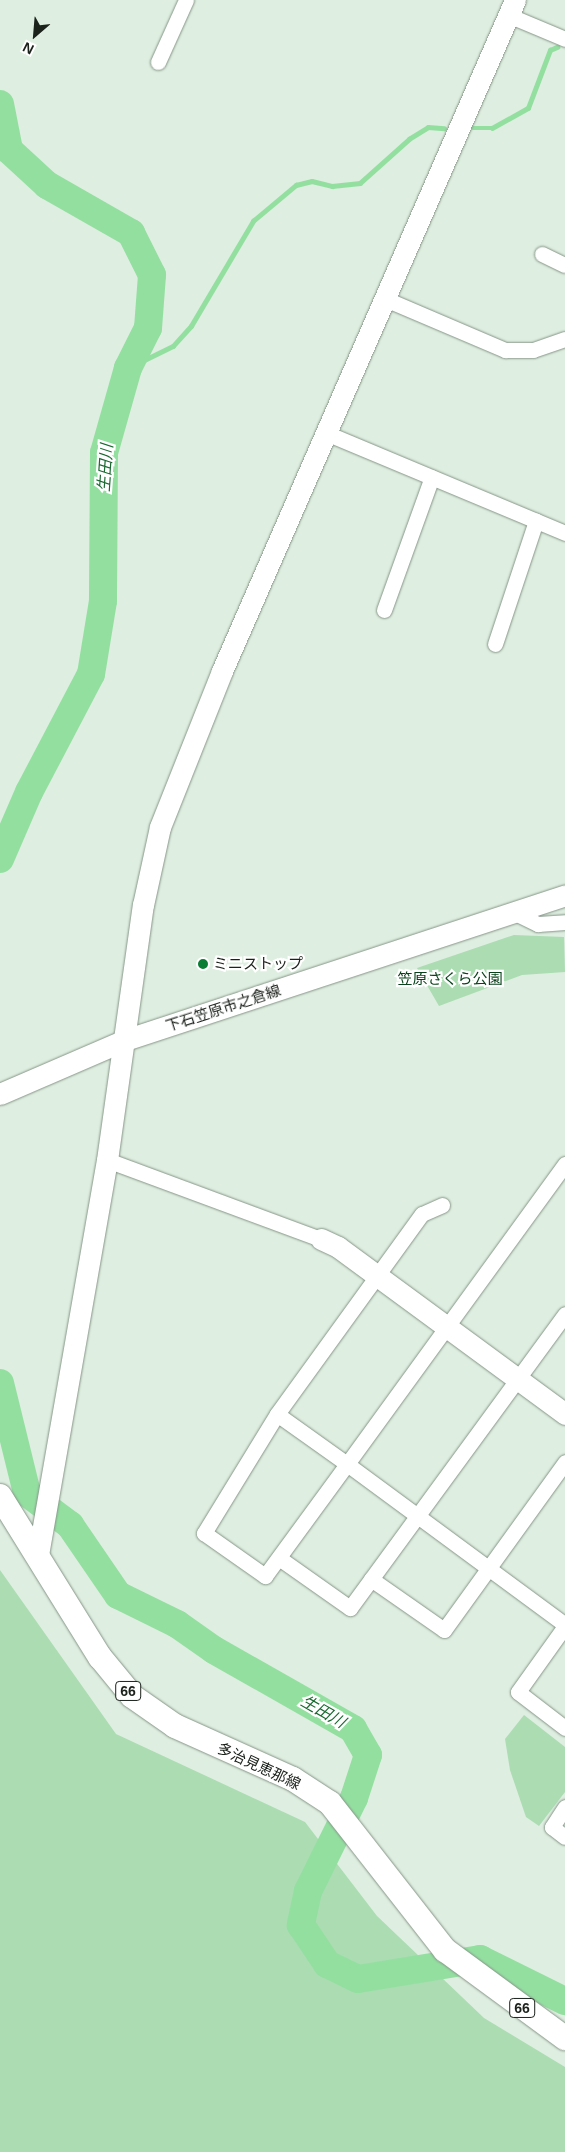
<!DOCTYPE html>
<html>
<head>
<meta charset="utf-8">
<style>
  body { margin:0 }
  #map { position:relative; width:565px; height:2152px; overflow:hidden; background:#deeee0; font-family:Arial,"Noto Sans JP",sans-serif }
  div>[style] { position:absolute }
  .green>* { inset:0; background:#abdcb2 }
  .stream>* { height:4.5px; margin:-2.25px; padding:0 2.25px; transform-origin:2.25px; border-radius:2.25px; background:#93dfa0 }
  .river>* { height:28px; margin:-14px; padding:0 14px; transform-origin:14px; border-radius:14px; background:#93dfa0 }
  .roads { filter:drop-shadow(0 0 1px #869588) drop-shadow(0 0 1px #869588) }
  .street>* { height:15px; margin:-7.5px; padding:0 7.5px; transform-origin:7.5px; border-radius:7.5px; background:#fff }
  .secondary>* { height:21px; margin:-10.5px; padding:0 10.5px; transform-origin:10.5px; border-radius:10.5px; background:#fff }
  .primary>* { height:24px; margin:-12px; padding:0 12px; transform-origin:12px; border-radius:12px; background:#fff }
  .dots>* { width:14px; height:14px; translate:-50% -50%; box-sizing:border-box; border:2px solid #fff; border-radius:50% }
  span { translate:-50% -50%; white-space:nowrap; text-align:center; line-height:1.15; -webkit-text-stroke:4.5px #fff; paint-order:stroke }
  .shield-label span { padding:1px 4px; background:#fff; border:1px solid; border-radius:4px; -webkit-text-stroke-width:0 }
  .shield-label { font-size:14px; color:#1b211b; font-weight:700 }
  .poi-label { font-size:15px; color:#1b211b }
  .left { translate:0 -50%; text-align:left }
  .park-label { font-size:15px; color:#08411a }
  .street-label { font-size:15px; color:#1b211b }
  .water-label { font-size:16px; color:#196930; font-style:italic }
  .north { position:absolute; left:10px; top:10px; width:50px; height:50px; -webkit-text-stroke:4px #fff; paint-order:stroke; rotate:207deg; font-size:14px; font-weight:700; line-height:20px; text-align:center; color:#1b211b }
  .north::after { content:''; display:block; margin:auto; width:18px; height:22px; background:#1b211b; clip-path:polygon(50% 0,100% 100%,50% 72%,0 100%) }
</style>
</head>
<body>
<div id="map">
  <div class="green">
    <i style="clip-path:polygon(514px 935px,564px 937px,565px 972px,522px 975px,439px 1006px,417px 968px)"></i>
    <i style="clip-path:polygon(0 1570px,116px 1734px,305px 1822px,377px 1916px,484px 2018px,565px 2067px,565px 2152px,0 2152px)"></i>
    <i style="clip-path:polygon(524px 1715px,565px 1747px,565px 1792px,539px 1826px,526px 1817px,510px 1770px,505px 1739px)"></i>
  </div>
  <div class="stream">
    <i style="left:473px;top:128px;width:19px"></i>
    <i style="left:492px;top:128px;width:41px;rotate:-29.1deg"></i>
    <i style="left:528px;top:108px;width:62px;rotate:-69.2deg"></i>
    <i style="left:550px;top:50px;width:8px;rotate:-23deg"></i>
    <i style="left:128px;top:368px;width:50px;rotate:-26.1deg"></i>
    <i style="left:173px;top:346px;width:27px;rotate:-48deg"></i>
    <i style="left:191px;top:326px;width:122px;rotate:-59.4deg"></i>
    <i style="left:253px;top:221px;width:56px;rotate:-39.9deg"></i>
    <i style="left:296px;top:185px;width:16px;rotate:-14deg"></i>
    <i style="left:312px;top:181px;width:21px;rotate:14deg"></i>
    <i style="left:332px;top:186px;width:28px;rotate:-6deg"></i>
    <i style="left:360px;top:183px;width:66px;rotate:-41.9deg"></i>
    <i style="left:409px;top:139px;width:22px;rotate:-32deg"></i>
    <i style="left:428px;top:127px;width:16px;rotate:4deg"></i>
  </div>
  <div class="river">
    <i style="left:0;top:104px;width:47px;rotate:78.9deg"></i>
    <i style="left:9px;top:150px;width:52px;rotate:42.6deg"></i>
    <i style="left:47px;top:185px;width:97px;rotate:29.7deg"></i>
    <i style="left:131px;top:233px;width:47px;rotate:63.4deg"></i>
    <i style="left:152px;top:275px;width:53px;rotate:94.3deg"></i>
    <i style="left:148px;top:328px;width:45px;rotate:116.6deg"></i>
    <i style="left:128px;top:368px;width:88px;rotate:105.8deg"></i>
    <i style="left:104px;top:453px;width:148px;rotate:90.4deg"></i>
    <i style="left:103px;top:601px;width:74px;rotate:99.3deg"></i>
    <i style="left:91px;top:674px;width:133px;rotate:117.7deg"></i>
    <i style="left:29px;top:792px;width:73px;rotate:113.4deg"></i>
    <i style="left:0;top:1383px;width:113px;rotate:76.2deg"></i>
    <i style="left:27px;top:1493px;width:54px;rotate:36.7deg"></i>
    <i style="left:70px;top:1525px;width:85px;rotate:55.6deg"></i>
    <i style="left:118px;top:1595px;width:66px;rotate:26.2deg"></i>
    <i style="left:177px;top:1624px;width:45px;rotate:35.1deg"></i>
    <i style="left:214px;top:1650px;width:160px;rotate:29.6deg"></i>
    <i style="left:353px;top:1729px;width:30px;rotate:60deg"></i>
    <i style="left:368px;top:1755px;width:45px;rotate:108deg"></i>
    <i style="left:354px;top:1798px;width:104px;rotate:116.3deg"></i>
    <i style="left:308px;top:1891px;width:35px;rotate:102deg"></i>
    <i style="left:301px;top:1925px;width:47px;rotate:56.3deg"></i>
    <i style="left:327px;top:1964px;width:34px;rotate:26deg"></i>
    <i style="left:358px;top:1979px;width:124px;rotate:-9.3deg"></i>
    <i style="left:480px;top:1959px;width:95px;rotate:26.3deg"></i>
  </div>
  <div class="roads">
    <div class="street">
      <i style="left:508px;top:15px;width:62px;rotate:22.8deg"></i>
      <i style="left:158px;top:62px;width:68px;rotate:-65.7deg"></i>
      <i style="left:542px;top:254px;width:25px;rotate:26deg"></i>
      <i style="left:383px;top:298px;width:133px;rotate:23.1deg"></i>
      <i style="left:505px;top:350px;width:28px"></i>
      <i style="left:533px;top:350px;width:34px;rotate:-19deg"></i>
      <i style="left:326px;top:433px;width:259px;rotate:22.7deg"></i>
      <i style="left:384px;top:610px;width:141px;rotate:-70.2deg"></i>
      <i style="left:495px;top:644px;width:130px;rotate:-71.6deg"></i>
      <i style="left:513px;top:912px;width:28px;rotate:26deg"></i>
      <i style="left:538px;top:924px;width:27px;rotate:-4deg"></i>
      <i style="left:107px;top:1160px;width:228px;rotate:20.3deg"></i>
      <i style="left:565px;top:1164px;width:371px;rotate:126deg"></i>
      <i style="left:347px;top:1464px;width:271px;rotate:36.4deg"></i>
      <i style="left:277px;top:1414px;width:140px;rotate:121.5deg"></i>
      <i style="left:204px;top:1533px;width:75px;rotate:35.2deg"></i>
      <i style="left:265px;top:1576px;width:139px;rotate:-53.8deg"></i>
      <i style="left:347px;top:1464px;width:86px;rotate:-144.5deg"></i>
      <i style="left:277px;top:1414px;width:247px;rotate:-54.1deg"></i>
      <i style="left:422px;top:1214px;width:22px;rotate:-24deg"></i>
      <i style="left:279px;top:1558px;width:87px;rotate:35.2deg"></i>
      <i style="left:350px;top:1608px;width:364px;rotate:-53.8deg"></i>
      <i style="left:371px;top:1579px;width:89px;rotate:34.9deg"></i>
      <i style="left:444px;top:1630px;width:207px;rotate:-54.2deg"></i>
      <i style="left:565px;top:1626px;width:81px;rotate:125.5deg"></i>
      <i style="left:518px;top:1692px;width:59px;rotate:37.5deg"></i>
      <i style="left:565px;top:1807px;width:24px;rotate:123deg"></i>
      <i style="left:552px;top:1827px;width:16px;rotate:38deg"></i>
    </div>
    <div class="secondary">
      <i style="left:0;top:1094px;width:136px;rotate:-23.4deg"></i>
      <i style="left:125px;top:1040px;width:463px;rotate:-18.2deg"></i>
      <i style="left:321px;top:1239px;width:19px;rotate:25deg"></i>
      <i style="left:338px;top:1247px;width:282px;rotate:36.3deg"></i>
      <i style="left:38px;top:1555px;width:401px;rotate:-80.1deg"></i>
      <i style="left:107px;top:1160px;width:258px;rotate:-82deg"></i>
      <i style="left:143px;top:905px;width:80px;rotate:-77.7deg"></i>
      <i style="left:160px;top:827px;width:168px;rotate:-68.3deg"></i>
      <i style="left:222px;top:671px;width:732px;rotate:-66.41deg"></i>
    </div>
    <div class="primary">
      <i style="left:0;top:1496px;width:190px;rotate:58.2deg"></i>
      <i style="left:100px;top:1657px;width:50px;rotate:50.6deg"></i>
      <i style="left:132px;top:1696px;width:52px;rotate:34.9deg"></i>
      <i style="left:175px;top:1726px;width:129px;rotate:24.2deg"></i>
      <i style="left:293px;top:1779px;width:44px;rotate:33deg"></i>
      <i style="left:330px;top:1803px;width:187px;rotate:52deg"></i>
      <i style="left:445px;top:1950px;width:149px;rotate:36.3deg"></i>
    </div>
  </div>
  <div class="dots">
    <i style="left:203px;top:964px;background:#0a7e34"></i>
  </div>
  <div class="shield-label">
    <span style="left:128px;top:1691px">66</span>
    <span style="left:522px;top:2008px">66</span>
  </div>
  <div class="poi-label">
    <span class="left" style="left:213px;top:964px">ミニストップ</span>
  </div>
  <div class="park-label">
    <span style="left:450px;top:979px">笠原さくら公園</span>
  </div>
  <div class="street-label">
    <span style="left:223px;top:1008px;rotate:-18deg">下石笠原市之倉線</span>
    <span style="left:259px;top:1766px;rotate:25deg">多治見恵那線</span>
  </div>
  <div class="water-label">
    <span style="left:106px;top:468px;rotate:-86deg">生田川</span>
    <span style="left:323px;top:1712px;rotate:30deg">生田川</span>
  </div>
  <div class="north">N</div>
</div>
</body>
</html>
